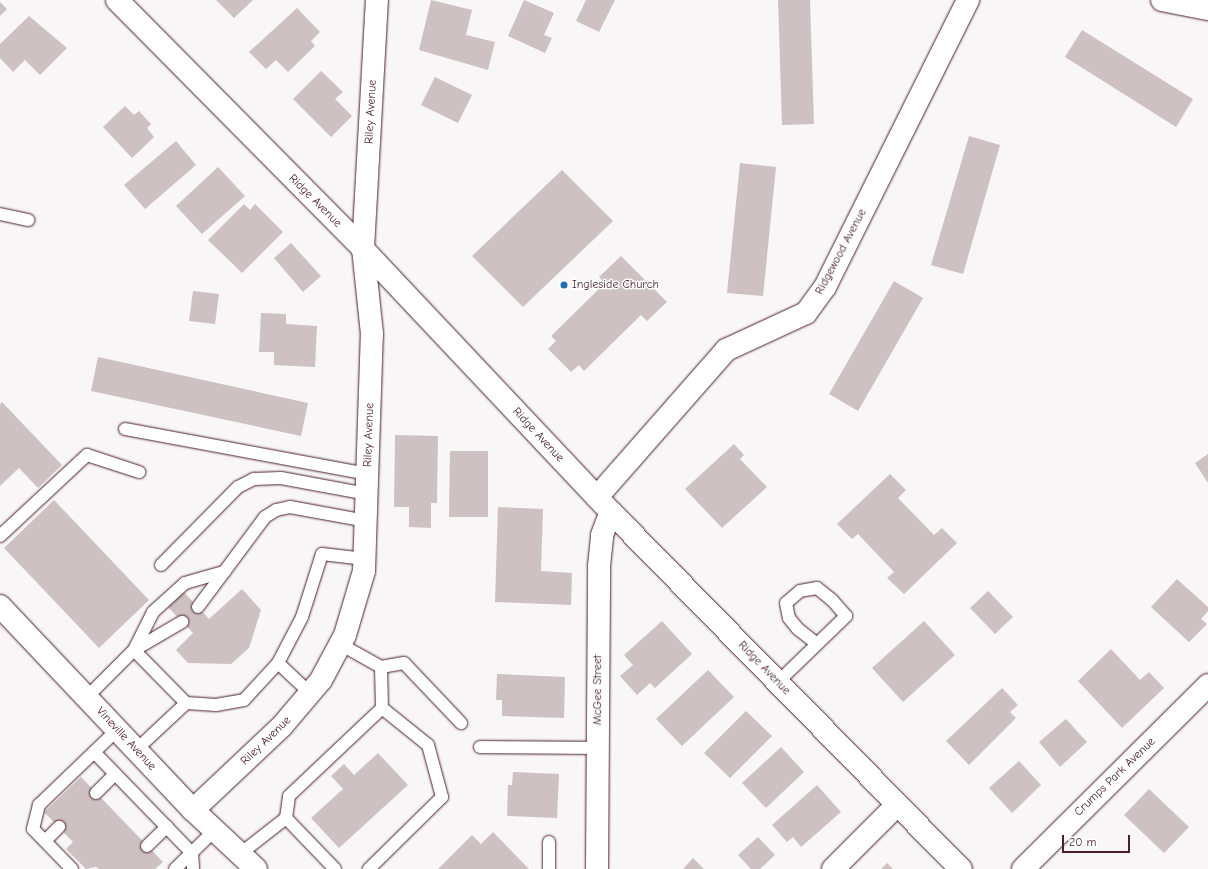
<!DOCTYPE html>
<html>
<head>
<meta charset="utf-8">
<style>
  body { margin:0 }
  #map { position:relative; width:1208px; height:869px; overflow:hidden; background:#f8f6f7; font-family:"Comic Neue",sans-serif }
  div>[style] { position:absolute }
  .building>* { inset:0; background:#cdc1c4 }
  .roads { filter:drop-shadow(0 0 1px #4a1f2b) drop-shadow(0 0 1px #4a1f2b) }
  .lane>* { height:12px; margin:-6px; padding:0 6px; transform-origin:6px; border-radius:6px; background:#fff }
  .street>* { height:22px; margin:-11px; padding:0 11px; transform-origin:11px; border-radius:11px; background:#fff }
  .secondary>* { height:22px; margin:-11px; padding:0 11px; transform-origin:11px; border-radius:11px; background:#fff }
  .primary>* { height:22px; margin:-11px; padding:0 11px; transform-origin:11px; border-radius:11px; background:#fff }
  .dots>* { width:11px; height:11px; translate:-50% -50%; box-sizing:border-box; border:2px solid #fff; border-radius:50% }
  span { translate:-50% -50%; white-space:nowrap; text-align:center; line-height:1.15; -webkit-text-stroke:3px #fff; paint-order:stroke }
  .street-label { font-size:12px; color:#4a1f2b }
  .poi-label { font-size:12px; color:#4a1f2b }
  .left { translate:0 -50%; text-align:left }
  .scale { position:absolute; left:1062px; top:835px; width:68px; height:18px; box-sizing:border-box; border:2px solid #4a1f2b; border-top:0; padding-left:5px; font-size:12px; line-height:14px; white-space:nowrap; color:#4a1f2b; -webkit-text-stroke:3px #fff; paint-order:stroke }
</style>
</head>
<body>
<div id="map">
  <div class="building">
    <i style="clip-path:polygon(216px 0,253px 0,234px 18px)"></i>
    <i style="clip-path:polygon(431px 0,472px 10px,466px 35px,495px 42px,488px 70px,419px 50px)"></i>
    <i style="clip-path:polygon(524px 0,554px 13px,544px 35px,552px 38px,545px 53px,508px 36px)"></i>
    <i style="clip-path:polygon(586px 0,615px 0,599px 32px,576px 21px)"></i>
    <i style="clip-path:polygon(778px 0,810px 0,814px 124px,782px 125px)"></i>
    <i style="clip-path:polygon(0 2px,7px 9px,0 16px)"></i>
    <i style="clip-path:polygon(297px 8px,320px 32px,311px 41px,315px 46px,288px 72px,276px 60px,266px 69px,249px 52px)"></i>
    <i style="clip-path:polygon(29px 16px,67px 48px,40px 75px,25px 60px,13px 72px,0 58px,0 44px)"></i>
    <i style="clip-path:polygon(1082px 30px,1193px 99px,1176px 127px,1065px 57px)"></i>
    <i style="clip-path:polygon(321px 71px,343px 92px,335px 99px,352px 116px,331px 137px,293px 99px)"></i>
    <i style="clip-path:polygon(435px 77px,472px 95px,458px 123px,421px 105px)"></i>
    <i style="clip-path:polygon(125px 106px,134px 115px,139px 111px,151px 124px,147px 128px,154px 137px,132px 158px,103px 127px)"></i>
    <i style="clip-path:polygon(969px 136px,1000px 145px,963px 274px,931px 265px)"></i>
    <i style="clip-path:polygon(176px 141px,196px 165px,145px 209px,124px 185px)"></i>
    <i style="clip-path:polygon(740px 163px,776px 167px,763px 296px,727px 293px)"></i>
    <i style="clip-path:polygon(218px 167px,245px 196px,202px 234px,176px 206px)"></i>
    <i style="clip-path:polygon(562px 170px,613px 221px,523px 307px,472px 256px)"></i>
    <i style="clip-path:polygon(244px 204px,250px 210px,255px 204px,283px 232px,242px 273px,208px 240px)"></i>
    <i style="clip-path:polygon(291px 243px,321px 276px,303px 292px,274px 258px)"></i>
    <i style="clip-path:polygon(621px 256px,667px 302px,647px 321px,641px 315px,584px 371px,579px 365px,571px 372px,548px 349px,556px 341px,551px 336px,605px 283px,599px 277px)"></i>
    <i style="clip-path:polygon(894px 281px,923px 298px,858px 411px,829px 394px)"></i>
    <i style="clip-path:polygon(193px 291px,219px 294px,215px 324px,189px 321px)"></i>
    <i style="clip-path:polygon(261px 313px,286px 314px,286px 324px,317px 326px,315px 367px,274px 365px,274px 352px,259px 352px)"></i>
    <i style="clip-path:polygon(98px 357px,308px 403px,301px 436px,91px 391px)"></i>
    <i style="clip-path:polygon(2px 402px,62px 465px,38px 488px,19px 468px,0 486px,0 404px)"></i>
    <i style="clip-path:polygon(395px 435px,438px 436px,437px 503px,431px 503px,431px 528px,409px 527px,409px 507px,394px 507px)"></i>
    <i style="clip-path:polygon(734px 444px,744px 455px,740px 459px,767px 487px,722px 528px,685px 489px)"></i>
    <i style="clip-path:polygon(450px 451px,488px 451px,488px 517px,449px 517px)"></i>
    <i style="clip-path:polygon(1208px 454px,1208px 483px,1195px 463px)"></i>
    <i style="clip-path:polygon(890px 474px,906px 490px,898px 498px,934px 535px,942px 528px,957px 543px,904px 594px,887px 578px,894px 572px,858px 534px,852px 539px,837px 524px)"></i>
    <i style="clip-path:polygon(54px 500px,149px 600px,99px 648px,4px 548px)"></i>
    <i style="clip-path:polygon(498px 507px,543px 509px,541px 571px,572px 573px,571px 605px,495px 602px)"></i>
    <i style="clip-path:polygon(1177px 579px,1208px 607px,1208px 611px,1201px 619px,1207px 624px,1189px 642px,1151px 607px)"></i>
    <i style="clip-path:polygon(181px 589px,209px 619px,242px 589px,261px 610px,249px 648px,231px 664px,188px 663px,176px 650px,193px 633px,165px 604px)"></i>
    <i style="clip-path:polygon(988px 591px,1013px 617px,995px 634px,970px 608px)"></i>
    <i style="clip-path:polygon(662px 621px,692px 654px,655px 688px,650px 683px,637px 695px,620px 676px,633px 665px,624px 655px)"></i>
    <i style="clip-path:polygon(924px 621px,955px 655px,903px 702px,872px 668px)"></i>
    <i style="clip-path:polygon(1111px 649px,1140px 680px,1149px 672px,1164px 688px,1122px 728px,1078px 681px)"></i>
    <i style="clip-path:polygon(708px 670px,734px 697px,682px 746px,656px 719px)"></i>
    <i style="clip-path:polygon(497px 674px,565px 677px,564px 718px,502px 716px,502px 700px,496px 700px)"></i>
    <i style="clip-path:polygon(1002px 688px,1018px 705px,1010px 712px,1016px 718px,969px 765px,946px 741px)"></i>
    <i style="clip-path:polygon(746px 711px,772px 736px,730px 778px,704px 753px)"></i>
    <i style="clip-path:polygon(1066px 719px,1087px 742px,1060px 767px,1039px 742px)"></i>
    <i style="clip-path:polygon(781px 747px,804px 772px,766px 808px,742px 783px)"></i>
    <i style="clip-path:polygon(378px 753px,408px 785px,339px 848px,311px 818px,343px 789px,331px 776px,344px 764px,354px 775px)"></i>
    <i style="clip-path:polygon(1019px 761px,1041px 785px,1012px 813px,989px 788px)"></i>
    <i style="clip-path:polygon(513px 772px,559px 774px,557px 818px,507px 816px,508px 785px,512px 785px)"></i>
    <i style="clip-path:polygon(81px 777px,163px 862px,155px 869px,99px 869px,96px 867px,86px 869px,66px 849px,73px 842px,44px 812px)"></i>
    <i style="clip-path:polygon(817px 785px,841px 812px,801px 847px,793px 837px,787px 842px,772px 825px)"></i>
    <i style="clip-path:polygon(1149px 789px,1189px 827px,1164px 853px,1124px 815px)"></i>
    <i style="clip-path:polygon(493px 832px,529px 869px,438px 869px,472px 835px,481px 844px)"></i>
    <i style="clip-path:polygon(758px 837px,775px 855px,760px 869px,751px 869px,738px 855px)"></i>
    <i style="clip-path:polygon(693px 858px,704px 869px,683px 869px)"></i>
    <i style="clip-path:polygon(887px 863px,893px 869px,881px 869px)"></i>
  </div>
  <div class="roads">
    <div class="lane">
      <i style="left:0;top:214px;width:29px;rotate:12deg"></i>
      <i style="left:125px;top:429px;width:247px;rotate:10.5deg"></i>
      <i style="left:0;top:536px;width:119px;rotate:-43deg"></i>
      <i style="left:87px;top:455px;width:55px;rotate:18.1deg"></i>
      <i style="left:161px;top:565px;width:110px;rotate:-45.4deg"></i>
      <i style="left:238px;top:487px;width:18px;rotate:-27deg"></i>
      <i style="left:254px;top:479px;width:27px;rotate:-2deg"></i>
      <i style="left:281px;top:478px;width:87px;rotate:10.5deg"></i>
      <i style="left:198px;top:607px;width:112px;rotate:-53.3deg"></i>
      <i style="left:265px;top:517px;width:13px;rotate:-32deg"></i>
      <i style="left:276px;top:510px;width:14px;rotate:-12deg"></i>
      <i style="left:290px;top:507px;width:77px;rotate:10.4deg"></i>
      <i style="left:340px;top:644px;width:47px;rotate:29.3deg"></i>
      <i style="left:381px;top:667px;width:41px;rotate:88.6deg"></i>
      <i style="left:381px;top:667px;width:23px;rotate:-10deg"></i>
      <i style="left:404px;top:663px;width:83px;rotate:46.5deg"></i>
      <i style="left:778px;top:682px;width:95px;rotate:-44.1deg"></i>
      <i style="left:846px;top:616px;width:21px;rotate:-131deg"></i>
      <i style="left:832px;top:600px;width:19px;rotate:-141deg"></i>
      <i style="left:817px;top:588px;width:17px;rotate:170deg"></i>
      <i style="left:800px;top:591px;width:18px;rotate:139deg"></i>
      <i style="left:786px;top:603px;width:15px;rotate:79deg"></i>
      <i style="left:789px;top:618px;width:14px;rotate:51deg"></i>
      <i style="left:798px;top:629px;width:23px;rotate:38deg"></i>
      <i style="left:311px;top:694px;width:45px;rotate:-136.8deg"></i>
      <i style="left:278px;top:663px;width:52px;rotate:-62.4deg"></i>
      <i style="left:302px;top:617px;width:66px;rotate:-72.4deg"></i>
      <i style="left:322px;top:554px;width:43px;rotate:6.6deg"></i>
      <i style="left:87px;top:697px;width:66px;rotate:-45deg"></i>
      <i style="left:134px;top:650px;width:56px;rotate:-30.3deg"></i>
      <i style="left:186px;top:703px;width:74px;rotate:-134.5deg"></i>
      <i style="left:134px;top:650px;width:42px;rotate:-63.4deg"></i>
      <i style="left:153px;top:612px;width:43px;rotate:-42.2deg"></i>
      <i style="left:185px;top:583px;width:41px;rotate:-15.8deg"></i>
      <i style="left:480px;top:747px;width:118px;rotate:0.5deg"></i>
      <i style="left:136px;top:750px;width:69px;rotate:-43.2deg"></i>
      <i style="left:186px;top:703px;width:30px;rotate:4deg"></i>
      <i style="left:216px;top:705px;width:28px;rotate:-10deg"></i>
      <i style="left:244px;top:700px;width:50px;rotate:-47.4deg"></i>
      <i style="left:94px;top:752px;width:141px;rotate:45.9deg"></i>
      <i style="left:192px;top:853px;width:16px;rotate:86deg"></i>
      <i style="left:96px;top:793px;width:27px;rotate:-45deg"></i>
      <i style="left:45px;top:841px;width:20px;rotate:-45deg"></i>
      <i style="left:147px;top:846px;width:28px;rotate:-44deg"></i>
      <i style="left:240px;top:854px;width:58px;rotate:-38deg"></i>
      <i style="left:72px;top:869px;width:56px;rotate:-134.3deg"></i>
      <i style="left:33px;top:829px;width:25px;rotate:-76deg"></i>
      <i style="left:39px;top:805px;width:110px;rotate:-43.9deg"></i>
      <i style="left:175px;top:869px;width:56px;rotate:-44.3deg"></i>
      <i style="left:335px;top:869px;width:71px;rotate:-133.9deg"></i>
      <i style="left:286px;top:818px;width:22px;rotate:-82deg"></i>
      <i style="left:289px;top:796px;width:128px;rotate:-43.4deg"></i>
      <i style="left:382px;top:708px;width:59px;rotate:38.8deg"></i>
      <i style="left:428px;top:745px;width:54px;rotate:74.9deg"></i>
      <i style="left:442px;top:797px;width:103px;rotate:135.4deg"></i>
      <i style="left:549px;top:869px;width:27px;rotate:-90deg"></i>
    </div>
    <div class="street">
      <i style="left:1162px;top:0;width:47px;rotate:11.1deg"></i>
      <i style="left:597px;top:497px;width:196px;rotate:-48.7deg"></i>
      <i style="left:726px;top:350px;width:88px;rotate:-24.8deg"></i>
      <i style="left:806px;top:313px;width:32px;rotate:-54deg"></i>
      <i style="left:825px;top:287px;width:321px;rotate:-63.5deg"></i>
      <i style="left:193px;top:810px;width:122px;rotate:-43.3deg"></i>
      <i style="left:282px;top:726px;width:60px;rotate:-49.7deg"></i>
      <i style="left:321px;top:680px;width:51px;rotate:-61.9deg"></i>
      <i style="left:345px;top:635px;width:67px;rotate:-73.5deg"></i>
      <i style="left:364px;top:571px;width:237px;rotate:-88.1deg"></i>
      <i style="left:372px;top:334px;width:85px;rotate:-96deg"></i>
      <i style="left:363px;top:249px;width:249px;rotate:-86.8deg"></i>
      <i style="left:597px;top:869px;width:303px;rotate:-89.6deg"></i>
      <i style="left:599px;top:566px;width:31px;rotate:-84deg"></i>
      <i style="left:602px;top:535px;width:25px;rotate:-69deg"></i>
      <i style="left:833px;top:869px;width:91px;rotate:-45deg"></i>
      <i style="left:1023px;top:869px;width:261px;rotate:-44.8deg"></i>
    </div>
    <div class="secondary">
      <i style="left:117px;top:0;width:350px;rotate:45.3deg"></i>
      <i style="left:363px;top:249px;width:361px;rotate:46.7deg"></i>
      <i style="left:611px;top:512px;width:500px;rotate:45.6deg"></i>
    </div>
    <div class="primary">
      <i style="left:0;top:606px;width:281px;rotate:46.6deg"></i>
      <i style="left:193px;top:810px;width:86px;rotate:43.1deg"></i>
    </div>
  </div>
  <div class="dots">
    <i style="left:564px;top:285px;background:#1f6fb2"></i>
  </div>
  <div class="street-label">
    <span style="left:371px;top:112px;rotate:-87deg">Riley Avenue</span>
    <span style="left:315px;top:201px;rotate:45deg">Ridge Avenue</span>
    <span style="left:841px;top:252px;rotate:-62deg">Ridgewood Avenue</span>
    <span style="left:369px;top:435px;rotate:-88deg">Riley Avenue</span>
    <span style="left:538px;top:435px;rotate:47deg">Ridge Avenue</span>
    <span style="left:764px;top:668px;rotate:46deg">Ridge Avenue</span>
    <span style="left:598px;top:690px;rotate:-90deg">McGee Street</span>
    <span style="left:126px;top:739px;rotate:47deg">Vineville Avenue</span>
    <span style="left:266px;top:741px;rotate:-44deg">Riley Avenue</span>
    <span style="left:1115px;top:777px;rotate:-44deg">Crumps Park Avenue</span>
  </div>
  <div class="poi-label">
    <span class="left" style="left:572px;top:285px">Ingleside Church</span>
  </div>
  <div class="scale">20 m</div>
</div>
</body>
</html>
